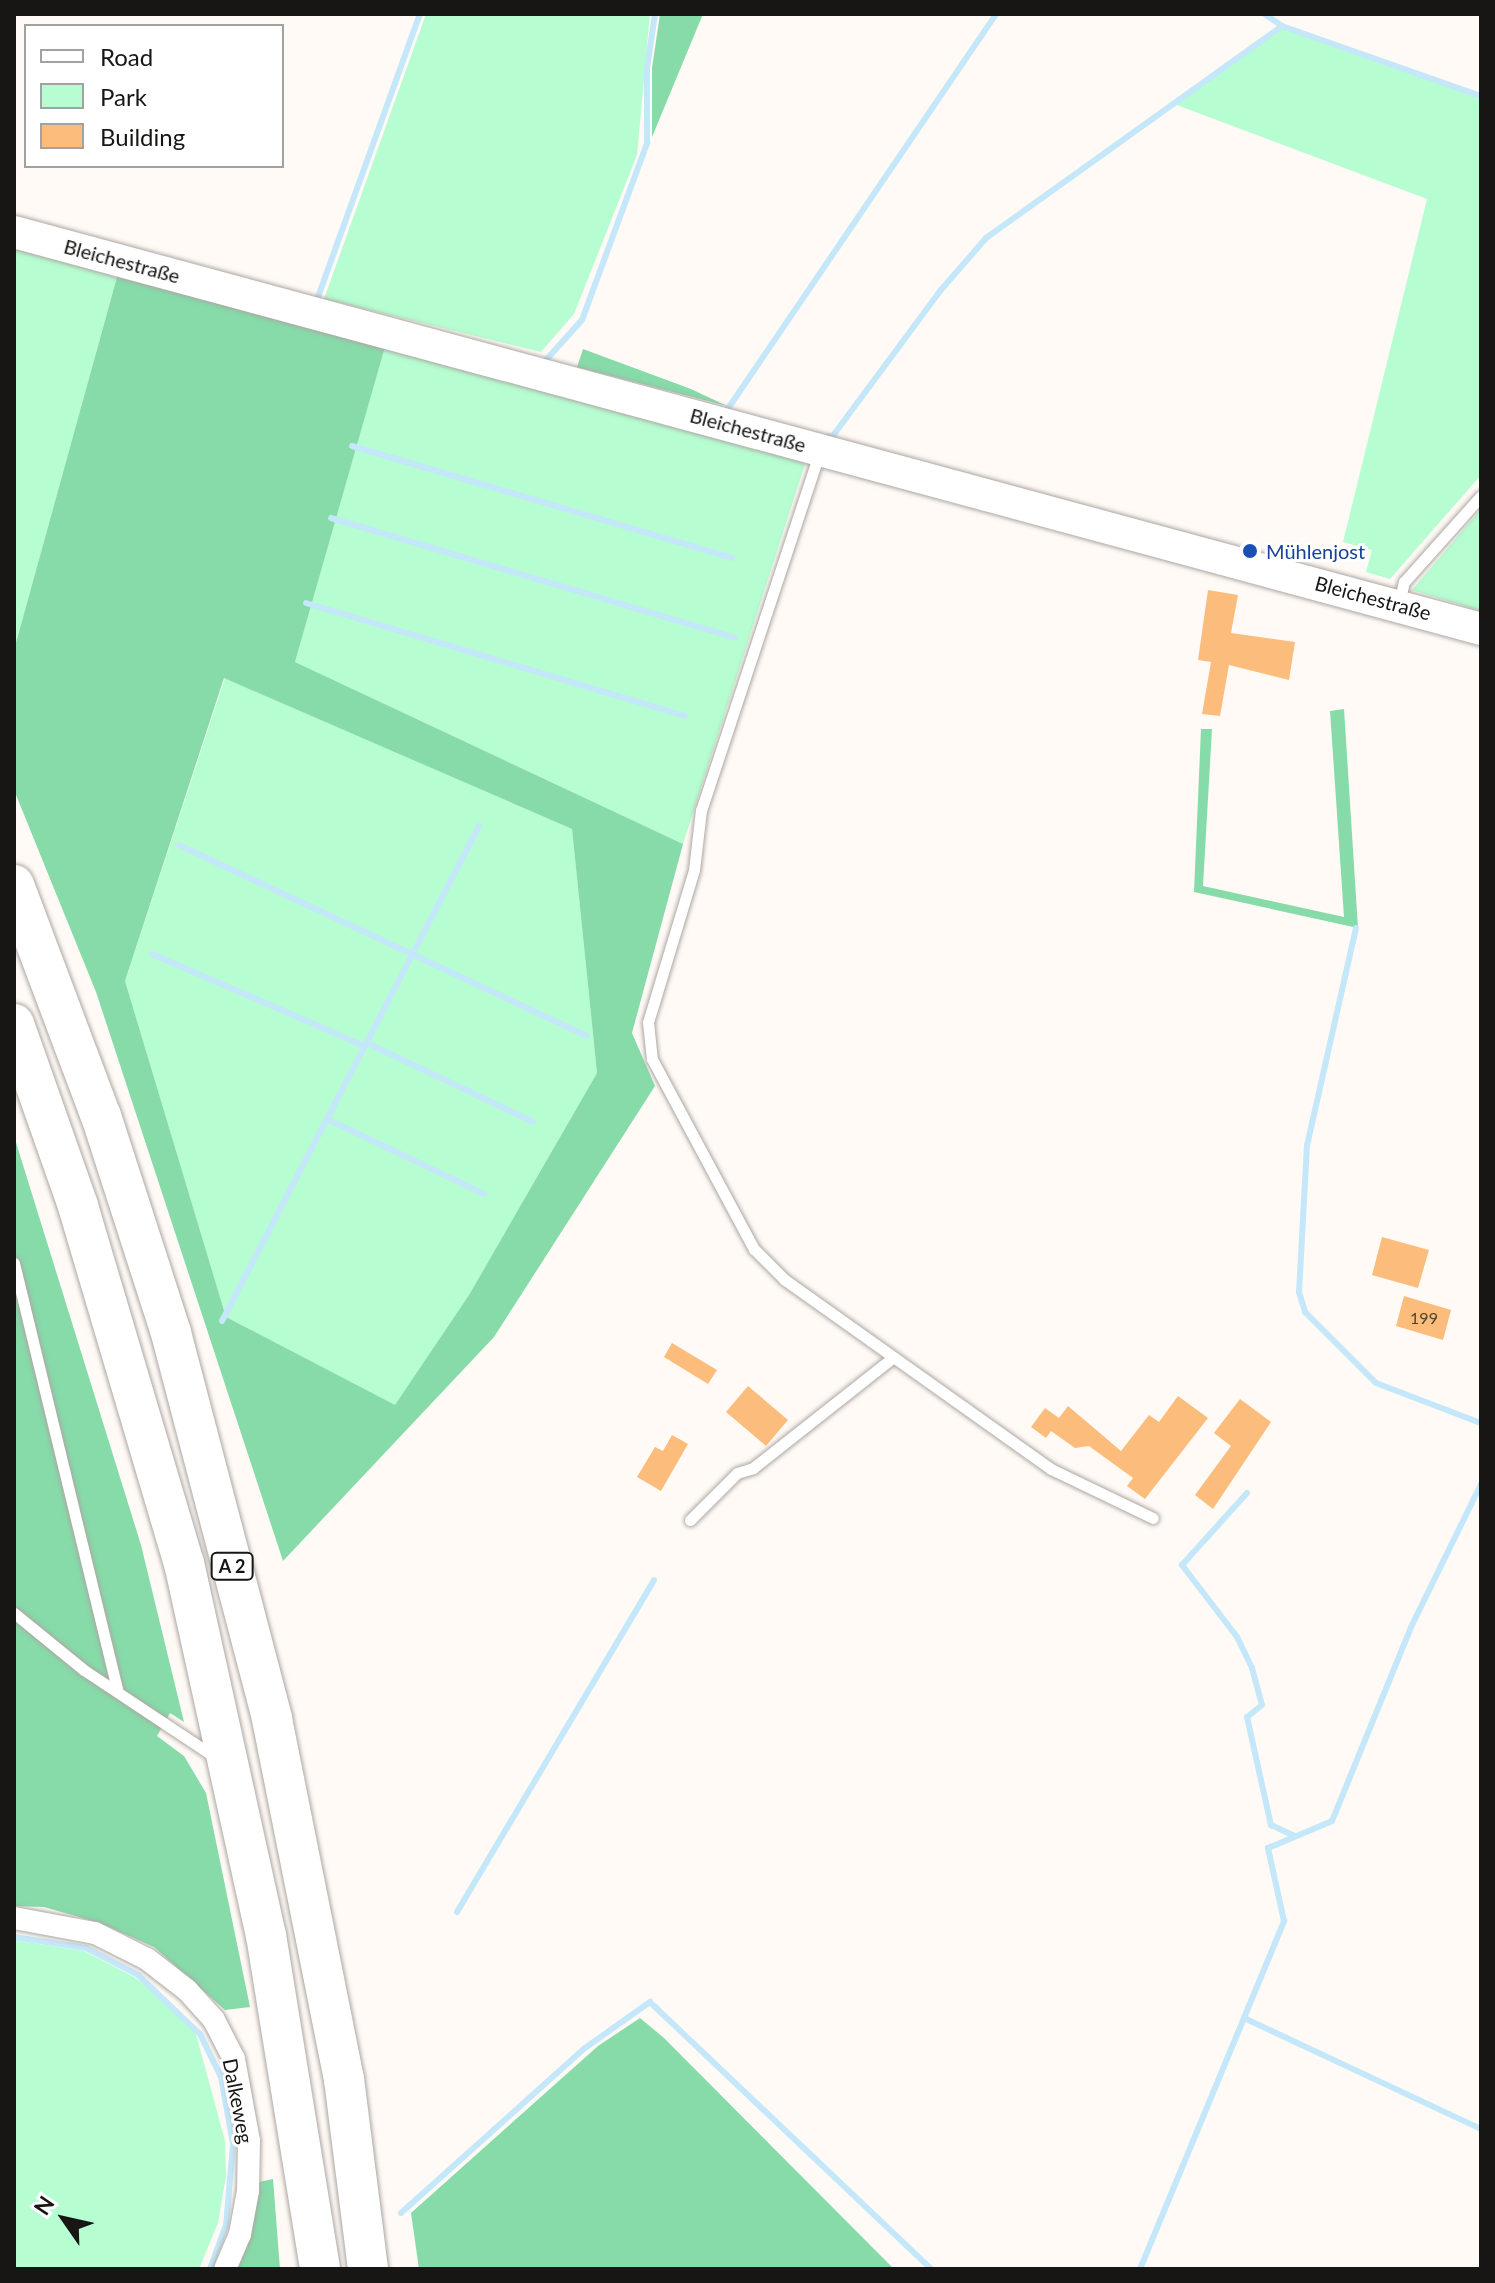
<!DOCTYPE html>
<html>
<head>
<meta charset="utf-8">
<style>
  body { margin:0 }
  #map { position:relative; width:1495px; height:2283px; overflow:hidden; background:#fffaf5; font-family:Lato,sans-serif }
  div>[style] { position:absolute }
  .green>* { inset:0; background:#b6fdd1 }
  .forest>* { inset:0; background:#86dba9 }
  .stream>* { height:6px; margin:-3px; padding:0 3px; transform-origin:3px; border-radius:3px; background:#c4e7f9 }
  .building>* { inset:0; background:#fcbd7c }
  .roads { filter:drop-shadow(0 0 2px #aca7a3) drop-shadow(0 0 2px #aca7a3) }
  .lane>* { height:11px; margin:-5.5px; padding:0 5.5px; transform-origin:5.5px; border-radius:5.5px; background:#fff }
  .street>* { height:22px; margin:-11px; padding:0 11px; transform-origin:11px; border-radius:11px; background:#fff }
  .secondary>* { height:32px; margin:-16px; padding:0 16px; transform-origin:16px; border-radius:16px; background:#fff }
  .highway>* { height:40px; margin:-20px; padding:0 20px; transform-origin:20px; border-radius:20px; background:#fff }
  .dots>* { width:22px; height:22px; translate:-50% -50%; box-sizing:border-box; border:4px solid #fff; border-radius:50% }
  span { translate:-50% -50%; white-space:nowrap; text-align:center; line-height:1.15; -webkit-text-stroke:6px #fff; paint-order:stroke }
  .number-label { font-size:16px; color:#50402e }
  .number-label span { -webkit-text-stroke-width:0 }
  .shield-label span { padding:2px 6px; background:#fff; border:2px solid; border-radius:6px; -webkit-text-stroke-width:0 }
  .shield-label { font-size:18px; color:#171614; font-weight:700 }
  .street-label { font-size:20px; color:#171614 }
  .transit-label { font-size:20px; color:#164399 }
  .left { translate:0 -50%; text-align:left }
  .frame { position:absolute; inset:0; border:16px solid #171614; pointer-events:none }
  .legend { position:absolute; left:24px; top:24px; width:260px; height:144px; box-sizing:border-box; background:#fff; border:2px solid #a2a2a1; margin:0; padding:10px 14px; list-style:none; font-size:24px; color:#171614 }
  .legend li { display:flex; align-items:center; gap:16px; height:40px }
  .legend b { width:40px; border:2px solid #a2a2a1 }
  .north { position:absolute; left:24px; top:2179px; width:80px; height:80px; -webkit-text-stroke:6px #fff; paint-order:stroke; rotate:304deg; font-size:22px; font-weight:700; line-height:32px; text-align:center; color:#171614 }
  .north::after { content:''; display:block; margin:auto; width:28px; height:36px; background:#171614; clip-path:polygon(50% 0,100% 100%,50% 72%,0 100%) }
</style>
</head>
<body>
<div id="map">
  <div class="green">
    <i style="clip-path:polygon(426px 14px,650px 14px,637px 155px,574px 314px,541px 352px,324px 299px)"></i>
    <i style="clip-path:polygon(1282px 28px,1481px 99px,1481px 475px,1390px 579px,1366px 572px,1372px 550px,1343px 542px,1427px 199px,1174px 104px)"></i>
    <i style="clip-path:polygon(14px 248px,117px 277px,14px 650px)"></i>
    <i style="clip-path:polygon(385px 347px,806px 461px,683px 844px,295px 662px)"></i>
    <i style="clip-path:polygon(1481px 509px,1481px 611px,1412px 590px)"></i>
    <i style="clip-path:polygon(225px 678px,572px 829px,597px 1073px,469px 1295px,395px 1406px,226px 1317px,125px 981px)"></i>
    <i style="clip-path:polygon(14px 1940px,84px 1951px,134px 1977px,172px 2006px,196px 2034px,225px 2141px,226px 2176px,218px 2223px,199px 2269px,14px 2269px)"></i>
  </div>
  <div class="forest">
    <i style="clip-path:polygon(660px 14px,703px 14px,652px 137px,652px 68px)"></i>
    <i style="clip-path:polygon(evenodd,117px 277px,385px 347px,295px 662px,683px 844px,632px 1033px,655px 1086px,494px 1337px,283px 1561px,96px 992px,14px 790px,14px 650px,117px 277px,224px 678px,572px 829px,597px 1073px,469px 1295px,395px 1405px,226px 1317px,125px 981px,224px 678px)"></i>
    <i style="clip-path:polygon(583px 349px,691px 389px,727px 406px,577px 367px)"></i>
    <i style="clip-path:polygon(1344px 709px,1358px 928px,1194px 892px,1201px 729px,1212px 729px,1203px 886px,1344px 917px,1330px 711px)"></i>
    <i style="clip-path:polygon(14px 1136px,141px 1545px,184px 1722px,170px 1713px,157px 1736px,184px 1756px,206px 1793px,250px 2007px,225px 2010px,154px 1947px,100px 1923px,44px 1907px,14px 1906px)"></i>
    <i style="clip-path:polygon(640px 2018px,664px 2038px,894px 2269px,419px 2269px,411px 2213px,598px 2046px)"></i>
    <i style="clip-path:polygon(273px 2179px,280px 2269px,237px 2269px,249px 2241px,259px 2182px)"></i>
  </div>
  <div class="stream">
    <i style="left:1282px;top:26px;width:211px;rotate:19.4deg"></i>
    <i style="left:318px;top:297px;width:301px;rotate:-70.2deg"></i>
    <i style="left:546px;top:360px;width:54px;rotate:-48deg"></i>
    <i style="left:582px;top:320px;width:189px;rotate:-69.8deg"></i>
    <i style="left:647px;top:143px;width:75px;rotate:-90deg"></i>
    <i style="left:647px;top:68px;width:55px;rotate:-81.6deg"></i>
    <i style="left:727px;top:410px;width:479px;rotate:-55.8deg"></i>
    <i style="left:828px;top:436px;width:4px;rotate:14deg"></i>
    <i style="left:832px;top:437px;width:182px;rotate:-53.5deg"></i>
    <i style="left:940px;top:291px;width:70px;rotate:-49deg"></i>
    <i style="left:986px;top:238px;width:364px;rotate:-35.6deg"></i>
    <i style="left:1282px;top:26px;width:21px;rotate:-145deg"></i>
    <i style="left:352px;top:446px;width:396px;rotate:16.4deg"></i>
    <i style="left:331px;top:518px;width:421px;rotate:16.5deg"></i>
    <i style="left:306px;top:603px;width:395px;rotate:16.6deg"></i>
    <i style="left:179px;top:845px;width:450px;rotate:25.1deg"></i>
    <i style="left:1356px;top:928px;width:222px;rotate:102.7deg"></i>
    <i style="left:1307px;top:1145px;width:147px;rotate:93.1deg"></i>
    <i style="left:1299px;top:1292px;width:21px;rotate:73deg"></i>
    <i style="left:1305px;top:1312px;width:100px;rotate:45deg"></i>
    <i style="left:1376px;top:1383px;width:112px;rotate:20.9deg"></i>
    <i style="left:152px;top:954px;width:232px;rotate:23.4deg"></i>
    <i style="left:367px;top:1043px;width:184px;rotate:25.4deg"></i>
    <i style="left:327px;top:1119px;width:174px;rotate:25.5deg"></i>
    <i style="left:222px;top:1321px;width:558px;rotate:-62.56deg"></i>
    <i style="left:1247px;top:1493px;width:97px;rotate:132.1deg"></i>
    <i style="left:1182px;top:1565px;width:91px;rotate:52.6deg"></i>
    <i style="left:1237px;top:1637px;width:34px;rotate:64deg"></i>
    <i style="left:1252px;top:1668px;width:38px;rotate:75deg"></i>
    <i style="left:1262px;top:1705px;width:19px;rotate:141deg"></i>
    <i style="left:1247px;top:1717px;width:111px;rotate:77.5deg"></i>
    <i style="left:1271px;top:1825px;width:26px;rotate:25deg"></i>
    <i style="left:457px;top:1912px;width:386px;rotate:-59.3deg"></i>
    <i style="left:14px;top:1937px;width:73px;rotate:8.7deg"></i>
    <i style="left:86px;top:1948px;width:59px;rotate:27.4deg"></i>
    <i style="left:138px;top:1975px;width:86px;rotate:43.6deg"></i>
    <i style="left:200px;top:2034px;width:48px;rotate:64deg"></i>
    <i style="left:221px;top:2077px;width:68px;rotate:79.8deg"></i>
    <i style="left:233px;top:2144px;width:81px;rotate:94.9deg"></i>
    <i style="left:226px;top:2225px;width:47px;rotate:110deg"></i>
    <i style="left:653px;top:2005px;width:383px;rotate:43.5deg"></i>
    <i style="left:1244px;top:2018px;width:262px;rotate:25.1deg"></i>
    <i style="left:401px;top:2213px;width:247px;rotate:-41.9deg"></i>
    <i style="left:585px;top:2048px;width:80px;rotate:-35.3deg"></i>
    <i style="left:1140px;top:2269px;width:377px;rotate:-67.5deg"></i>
    <i style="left:1284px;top:1921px;width:75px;rotate:-102.4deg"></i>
    <i style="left:1268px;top:1848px;width:69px;rotate:-22.9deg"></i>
    <i style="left:1332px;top:1821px;width:212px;rotate:-67.8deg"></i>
    <i style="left:1412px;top:1625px;width:157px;rotate:-63.9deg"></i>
  </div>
  <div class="building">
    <i style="clip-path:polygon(1208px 590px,1238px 595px,1231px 633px,1295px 642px,1289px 680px,1229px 665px,1220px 716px,1202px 714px,1211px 662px,1198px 660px)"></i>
    <i style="clip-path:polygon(1382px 1237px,1429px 1250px,1418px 1288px,1372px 1275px)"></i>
    <i style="clip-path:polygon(1404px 1296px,1451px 1310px,1443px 1340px,1396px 1326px)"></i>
    <i style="clip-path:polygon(672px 1343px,717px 1370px,708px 1384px,664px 1357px)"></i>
    <i style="clip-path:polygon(748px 1386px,788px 1420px,766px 1446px,726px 1412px)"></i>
    <i style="clip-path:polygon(1178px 1396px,1208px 1418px,1145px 1499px,1127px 1486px,1133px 1478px,1089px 1446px,1075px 1448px,1051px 1431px,1046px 1438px,1031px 1427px,1045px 1408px,1059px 1418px,1068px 1406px,1121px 1451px,1149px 1415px,1159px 1422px)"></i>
    <i style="clip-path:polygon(1240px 1399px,1271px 1422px,1213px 1509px,1195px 1495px,1231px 1446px,1214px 1433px)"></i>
    <i style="clip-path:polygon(672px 1435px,688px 1444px,661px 1491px,637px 1477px,655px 1447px,663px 1451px)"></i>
  </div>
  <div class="roads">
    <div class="lane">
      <i style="left:819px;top:454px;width:375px;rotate:108.3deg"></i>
      <i style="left:701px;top:810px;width:60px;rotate:96.7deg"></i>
      <i style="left:694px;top:870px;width:159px;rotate:106.8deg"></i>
      <i style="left:648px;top:1022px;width:37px;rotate:84deg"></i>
      <i style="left:652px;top:1059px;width:216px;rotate:61.8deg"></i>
      <i style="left:754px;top:1249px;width:44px;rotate:45deg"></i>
      <i style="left:785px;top:1280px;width:326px;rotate:35.4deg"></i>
      <i style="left:1051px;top:1469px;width:113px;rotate:25.7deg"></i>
      <i style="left:1399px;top:603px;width:22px;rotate:-77deg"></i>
      <i style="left:1404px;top:582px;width:115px;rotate:-48.2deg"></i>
      <i style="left:14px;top:1263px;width:441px;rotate:76.4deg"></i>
      <i style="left:690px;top:1520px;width:66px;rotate:-45deg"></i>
      <i style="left:737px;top:1473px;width:17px;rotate:-17deg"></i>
      <i style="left:753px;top:1468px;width:176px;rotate:-38.3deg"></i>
      <i style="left:14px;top:1613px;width:90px;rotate:39.2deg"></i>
      <i style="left:84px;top:1670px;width:157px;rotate:33.6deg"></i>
    </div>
    <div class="street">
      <i style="left:14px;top:1918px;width:82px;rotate:10.5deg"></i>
      <i style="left:95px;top:1933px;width:58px;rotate:26.6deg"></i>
      <i style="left:147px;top:1959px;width:51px;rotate:37.8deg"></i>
      <i style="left:187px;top:1990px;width:40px;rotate:48deg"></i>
      <i style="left:214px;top:2020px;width:44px;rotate:62.9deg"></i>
      <i style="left:234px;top:2059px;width:83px;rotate:79.6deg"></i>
      <i style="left:249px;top:2141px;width:50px;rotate:91.1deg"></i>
      <i style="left:248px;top:2191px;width:44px;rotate:100.5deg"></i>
      <i style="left:240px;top:2234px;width:38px;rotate:113deg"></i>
    </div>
    <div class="secondary">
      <i style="left:14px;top:232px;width:1520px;rotate:15.14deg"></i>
    </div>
    <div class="highway">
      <i style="left:14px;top:885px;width:247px;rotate:69.4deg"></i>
      <i style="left:101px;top:1116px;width:228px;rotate:72.1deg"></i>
      <i style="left:171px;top:1333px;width:399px;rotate:75.3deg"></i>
      <i style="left:272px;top:1719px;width:367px;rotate:78.7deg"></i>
      <i style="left:344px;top:2079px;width:192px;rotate:82.8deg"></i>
      <i style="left:14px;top:1024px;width:193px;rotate:70.6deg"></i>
      <i style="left:78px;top:1206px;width:372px;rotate:73.5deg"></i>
      <i style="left:184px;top:1563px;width:381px;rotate:77.6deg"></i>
      <i style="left:266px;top:1935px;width:338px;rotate:80.8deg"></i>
    </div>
  </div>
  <div class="dots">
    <i style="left:1250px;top:551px;background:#1a4fb4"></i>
  </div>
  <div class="number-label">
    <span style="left:1424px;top:1318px">199</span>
  </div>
  <div class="shield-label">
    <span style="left:232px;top:1566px">A 2</span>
  </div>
  <div class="street-label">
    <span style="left:122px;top:261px;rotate:15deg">Bleichestraße</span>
    <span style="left:748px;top:430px;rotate:15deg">Bleichestraße</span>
    <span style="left:1373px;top:598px;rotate:15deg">Bleichestraße</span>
    <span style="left:238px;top:2101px;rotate:79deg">Dalkeweg</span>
  </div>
  <div class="transit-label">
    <span class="left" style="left:1266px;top:551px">Mühlenjost</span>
  </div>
  <div class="frame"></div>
  <ul class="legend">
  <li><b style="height:10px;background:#fff"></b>Road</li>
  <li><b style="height:22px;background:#b6fdd1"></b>Park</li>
  <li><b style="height:22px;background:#fcbd7c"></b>Building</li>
  </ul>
  <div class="north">N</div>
</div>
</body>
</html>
